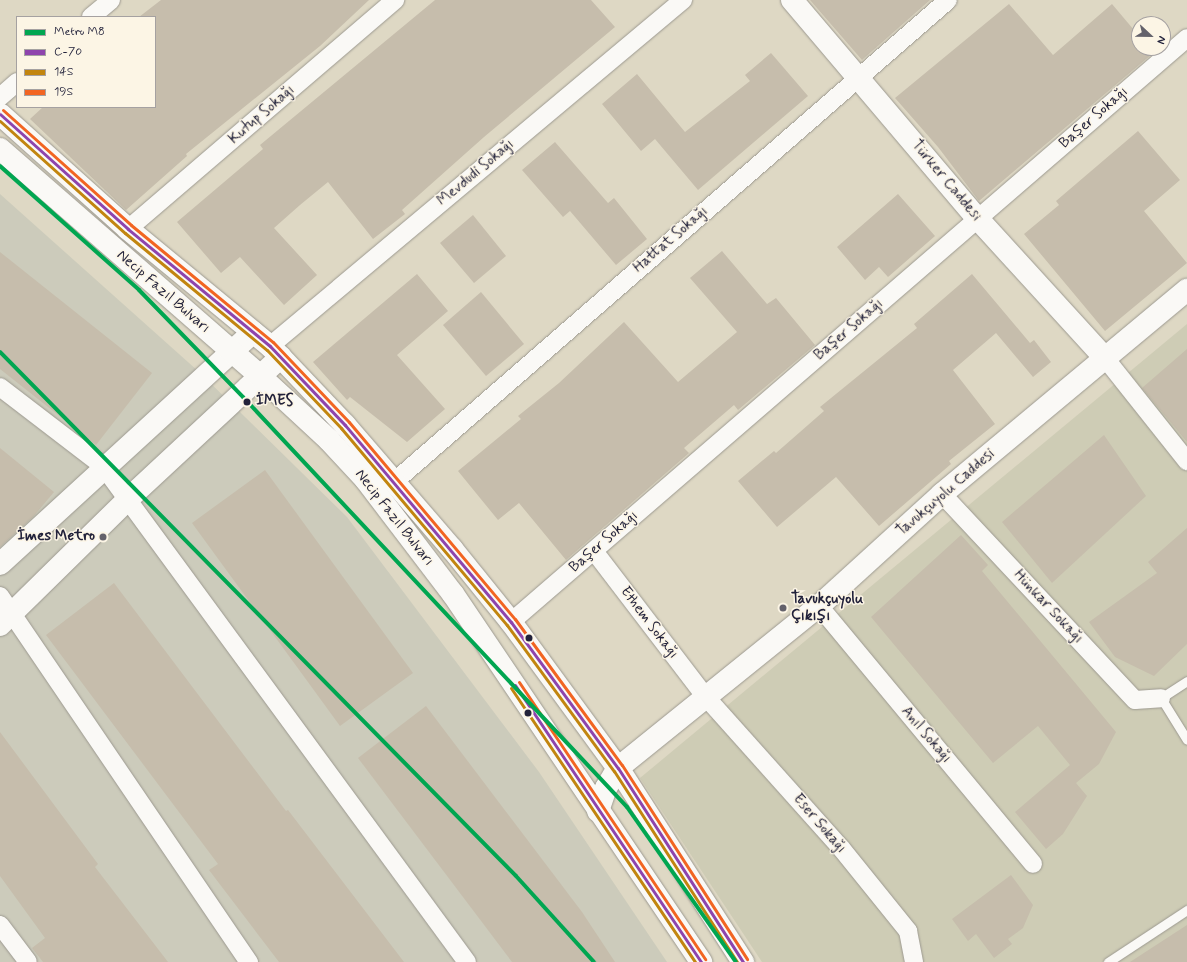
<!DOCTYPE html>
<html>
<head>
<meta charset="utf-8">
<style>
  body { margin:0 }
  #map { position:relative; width:1187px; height:962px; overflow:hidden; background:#ded8c4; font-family:Mynerve,sans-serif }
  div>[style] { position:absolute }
  .built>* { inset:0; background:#ceccb5 }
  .industrial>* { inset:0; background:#cccbbb }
  .building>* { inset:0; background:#c6bdac }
  .roads { filter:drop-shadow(0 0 1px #9c9990) drop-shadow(0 0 1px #9c9990) }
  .lane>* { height:9px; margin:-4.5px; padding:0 4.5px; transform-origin:4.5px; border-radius:4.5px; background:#faf9f6 }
  .street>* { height:18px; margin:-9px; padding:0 9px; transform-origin:9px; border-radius:9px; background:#faf9f6 }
  .secondary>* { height:22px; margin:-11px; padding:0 11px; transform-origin:11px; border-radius:11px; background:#faf9f6 }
  .primary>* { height:22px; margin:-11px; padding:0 11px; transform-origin:11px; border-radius:11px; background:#faf9f6 }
  .bus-1>* { height:3px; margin:-1.5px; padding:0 1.5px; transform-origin:1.5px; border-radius:1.5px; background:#8e44ad }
  .bus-2>* { height:3px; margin:-1.5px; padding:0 1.5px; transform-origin:1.5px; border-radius:1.5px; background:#c2850f }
  .bus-3>* { height:3px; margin:-1.5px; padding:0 1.5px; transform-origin:1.5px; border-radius:1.5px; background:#f26522 }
  .metro-1>* { height:4px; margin:-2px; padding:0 2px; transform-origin:2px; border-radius:2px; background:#00a651 }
  .dots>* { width:11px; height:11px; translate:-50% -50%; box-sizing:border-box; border:2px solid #fcf5e5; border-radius:50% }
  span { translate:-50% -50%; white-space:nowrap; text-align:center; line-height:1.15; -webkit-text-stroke:3px #fcf5e5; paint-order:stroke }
  .street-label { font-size:15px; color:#22223b }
  .stop-label { font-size:15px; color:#22223b; font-weight:700 }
  .left { translate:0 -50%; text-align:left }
  .poi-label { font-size:15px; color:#22223b; font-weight:700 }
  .right { translate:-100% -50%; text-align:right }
  .legend { position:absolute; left:16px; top:16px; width:140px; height:92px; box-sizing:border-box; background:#fcf5e5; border:1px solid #a5a1a1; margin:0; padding:5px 7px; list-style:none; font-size:12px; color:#22223b }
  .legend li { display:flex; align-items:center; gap:8px; height:20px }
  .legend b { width:20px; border:1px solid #a5a1a1 }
  .north { position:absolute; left:1131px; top:16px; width:40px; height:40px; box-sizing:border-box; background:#fcf5e5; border:1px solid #a5a1a1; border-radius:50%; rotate:112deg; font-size:11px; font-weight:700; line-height:16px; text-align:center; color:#22223b }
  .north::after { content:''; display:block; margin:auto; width:14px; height:18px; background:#64626b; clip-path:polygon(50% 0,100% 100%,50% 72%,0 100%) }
</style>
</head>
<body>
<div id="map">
  <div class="built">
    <i style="clip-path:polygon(1187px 324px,1187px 962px,762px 962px,640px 778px)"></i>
  </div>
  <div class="industrial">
    <i style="clip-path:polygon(0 194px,198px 371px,347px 517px,539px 772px,667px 962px,0 962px)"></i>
  </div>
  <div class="building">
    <i style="clip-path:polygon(161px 0,369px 0,320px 46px,186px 154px,187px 156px,126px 210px,30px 119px,43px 107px,155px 107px,155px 17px,139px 17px)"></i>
    <i style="clip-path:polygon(435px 0,591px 0,615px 27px,484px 137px,402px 210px,405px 214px,373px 239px,328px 182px,300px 205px,274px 228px,317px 275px,284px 305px,240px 257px,221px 273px,177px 222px,263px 149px,260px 145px)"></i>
    <i style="clip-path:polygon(810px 0,930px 0,862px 60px)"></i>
    <i style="clip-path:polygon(1009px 4px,1053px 55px,1112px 4px,1139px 36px,1139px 48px,1159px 48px,979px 201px,938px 147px,895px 98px)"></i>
    <i style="clip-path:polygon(771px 53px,808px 96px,698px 190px,655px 139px,641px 151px,602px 104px,637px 74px,685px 132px,750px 81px,745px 75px)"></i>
    <i style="clip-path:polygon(1138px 131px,1180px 180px,1144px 211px,1187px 263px,1105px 331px,1024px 234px,1059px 205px,1056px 201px)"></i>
    <i style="clip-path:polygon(555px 142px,608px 203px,614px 198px,647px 239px,616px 265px,570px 211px,563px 217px,522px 170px)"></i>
    <i style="clip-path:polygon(898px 194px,935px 236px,888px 277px,879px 267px,865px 280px,837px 247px)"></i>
    <i style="clip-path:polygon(473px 215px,506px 256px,474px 283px,440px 243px)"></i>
    <i style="clip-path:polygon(722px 251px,767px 304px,776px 298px,815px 345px,738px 410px,734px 405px,684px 448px,689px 453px,566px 560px,519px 503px,498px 520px,458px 471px,521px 419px,518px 416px,559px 383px,624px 322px,678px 382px,737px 332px,690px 278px)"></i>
    <i style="clip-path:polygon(0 252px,152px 373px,96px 445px,0 369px)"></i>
    <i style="clip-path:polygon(417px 274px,448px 311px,397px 355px,445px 409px,407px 442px,350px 397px,347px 400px,313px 362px)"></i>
    <i style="clip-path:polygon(972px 274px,1030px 343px,1034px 340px,1051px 362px,1033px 377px,996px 333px,953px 370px,995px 424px,949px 461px,951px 464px,879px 526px,836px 477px,777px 527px,738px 481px,774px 451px,776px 453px,824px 411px,820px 407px,917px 328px,914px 324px)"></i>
    <i style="clip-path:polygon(481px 292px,524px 344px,486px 376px,443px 325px)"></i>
    <i style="clip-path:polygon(1187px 349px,1187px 442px,1142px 388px)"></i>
    <i style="clip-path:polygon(1104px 435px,1146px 496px,1052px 583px,1002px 522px)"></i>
    <i style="clip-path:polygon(0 448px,54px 492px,33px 517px,0 547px)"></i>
    <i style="clip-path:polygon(265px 470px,413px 673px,340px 726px,192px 523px)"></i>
    <i style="clip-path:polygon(1187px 528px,1187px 644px,1154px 676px,1115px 657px,1089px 622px,1157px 573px,1148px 562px)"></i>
    <i style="clip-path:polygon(961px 535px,988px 565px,982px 571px,1116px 732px,1099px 764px,1076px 783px,1087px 796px,1063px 834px,1046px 849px,1015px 812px,1070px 765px,1038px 726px,993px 763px,871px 617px)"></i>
    <i style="clip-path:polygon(114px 583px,286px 811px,288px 810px,404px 962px,279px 962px,209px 870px,218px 864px,46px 635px)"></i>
    <i style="clip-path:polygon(426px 706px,582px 912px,615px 962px,512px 962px,358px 758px)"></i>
    <i style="clip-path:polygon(0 732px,98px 864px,95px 867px,168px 962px,43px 962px,32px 948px,45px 938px,0 876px)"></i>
    <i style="clip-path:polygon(1011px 875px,1033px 905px,1023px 928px,1008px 939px,1012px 944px,994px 958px,976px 934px,968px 941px,952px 919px)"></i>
    <i style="clip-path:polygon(1187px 925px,1187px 962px,1130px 962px)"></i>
  </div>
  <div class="roads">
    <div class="lane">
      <i style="left:1187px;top:681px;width:31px;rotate:147deg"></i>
      <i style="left:1161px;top:698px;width:49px;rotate:58.2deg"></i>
      <i style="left:1108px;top:962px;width:95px;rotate:-33.4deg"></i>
    </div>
    <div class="street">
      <i style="left:91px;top:17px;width:26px;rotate:-40deg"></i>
      <i style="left:0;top:97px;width:23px;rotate:-41deg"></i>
      <i style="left:128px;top:229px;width:352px;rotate:-40.6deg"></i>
      <i style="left:270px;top:346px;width:539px;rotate:-39.96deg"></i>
      <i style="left:1105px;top:358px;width:132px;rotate:51.5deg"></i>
      <i style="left:0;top:387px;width:130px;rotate:37.5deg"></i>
      <i style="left:103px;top:466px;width:615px;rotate:53.73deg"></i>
      <i style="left:394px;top:482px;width:734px;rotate:-41.02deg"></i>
      <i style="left:942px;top:494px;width:282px;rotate:46.9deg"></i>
      <i style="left:1135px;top:700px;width:26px;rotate:-4deg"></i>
      <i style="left:594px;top:551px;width:183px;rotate:52.6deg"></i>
      <i style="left:705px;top:696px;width:204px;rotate:48.2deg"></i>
      <i style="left:841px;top:848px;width:107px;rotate:51.1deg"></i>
      <i style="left:908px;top:931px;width:32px;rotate:79deg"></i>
      <i style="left:0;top:596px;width:443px;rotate:55.8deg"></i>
      <i style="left:819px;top:606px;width:335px;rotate:50.3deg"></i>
      <i style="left:511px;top:622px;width:893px;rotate:-40.82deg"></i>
      <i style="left:0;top:925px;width:46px;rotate:52.9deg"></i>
    </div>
    <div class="secondary">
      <i style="left:792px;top:0;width:287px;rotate:49.7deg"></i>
      <i style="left:978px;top:219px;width:188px;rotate:47.6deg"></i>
      <i style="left:0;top:564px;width:343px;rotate:-42.5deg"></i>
      <i style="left:0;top:625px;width:178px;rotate:-44.5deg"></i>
      <i style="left:127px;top:500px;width:210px;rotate:-42.9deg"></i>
    </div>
    <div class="primary">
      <i style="left:0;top:114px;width:172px;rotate:41.9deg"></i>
      <i style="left:128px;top:229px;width:184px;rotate:39.5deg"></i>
      <i style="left:270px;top:346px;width:109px;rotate:46.5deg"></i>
      <i style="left:345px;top:425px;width:164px;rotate:49.2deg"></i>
      <i style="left:452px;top:549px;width:94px;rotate:51.1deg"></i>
      <i style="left:511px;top:622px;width:181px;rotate:53.8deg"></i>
      <i style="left:618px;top:768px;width:231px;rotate:57.2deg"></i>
      <i style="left:0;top:149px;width:347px;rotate:41.1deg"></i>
      <i style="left:261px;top:377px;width:93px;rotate:42.8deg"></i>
      <i style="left:329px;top:440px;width:54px;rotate:47.2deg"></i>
      <i style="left:366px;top:480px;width:143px;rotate:52.7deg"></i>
      <i style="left:453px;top:594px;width:444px;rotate:56deg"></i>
      <i style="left:598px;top:811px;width:24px;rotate:-71deg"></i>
      <i style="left:606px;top:788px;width:23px;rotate:-59deg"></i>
      <i style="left:618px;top:768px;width:258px;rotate:-38.9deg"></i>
      <i style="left:819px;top:606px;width:166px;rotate:-42.3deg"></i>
      <i style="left:942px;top:494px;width:319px;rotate:-39.8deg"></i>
    </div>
  </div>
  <div class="bus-1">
    <i style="left:0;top:114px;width:172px;rotate:41.9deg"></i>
    <i style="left:128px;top:229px;width:184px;rotate:39.5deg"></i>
    <i style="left:270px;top:346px;width:109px;rotate:46.5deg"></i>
    <i style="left:345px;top:425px;width:258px;rotate:49.9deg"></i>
    <i style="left:511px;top:622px;width:181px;rotate:53.8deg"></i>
    <i style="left:618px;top:768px;width:231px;rotate:57.2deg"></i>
    <i style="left:515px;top:685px;width:334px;rotate:56.1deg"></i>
  </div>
  <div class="bus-2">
    <i style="left:0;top:121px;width:168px;rotate:41.9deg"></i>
    <i style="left:125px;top:233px;width:184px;rotate:39.5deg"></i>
    <i style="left:267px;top:350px;width:108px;rotate:46.5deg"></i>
    <i style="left:341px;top:428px;width:258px;rotate:49.9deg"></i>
    <i style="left:507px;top:625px;width:181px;rotate:53.8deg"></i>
    <i style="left:614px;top:771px;width:227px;rotate:57.2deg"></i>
    <i style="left:511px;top:688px;width:330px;rotate:56.1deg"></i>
  </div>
  <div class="bus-3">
    <i style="left:3px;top:110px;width:172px;rotate:41.9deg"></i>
    <i style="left:131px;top:225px;width:184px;rotate:39.5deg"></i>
    <i style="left:273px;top:342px;width:110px;rotate:46.5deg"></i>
    <i style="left:349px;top:422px;width:258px;rotate:49.9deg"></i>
    <i style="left:515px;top:619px;width:181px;rotate:53.8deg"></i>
    <i style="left:622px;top:765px;width:231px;rotate:57.2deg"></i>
    <i style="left:519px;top:682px;width:334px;rotate:56.1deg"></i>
  </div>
  <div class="metro-1">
    <i style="left:0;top:166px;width:186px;rotate:41.7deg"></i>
    <i style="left:139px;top:290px;width:149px;rotate:45.8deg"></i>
    <i style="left:243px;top:397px;width:562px;rotate:46.88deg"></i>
    <i style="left:627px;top:807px;width:189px;rotate:54.9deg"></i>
    <i style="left:0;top:352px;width:735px;rotate:45.44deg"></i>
    <i style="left:516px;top:876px;width:116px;rotate:47.8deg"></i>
  </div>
  <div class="dots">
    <i style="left:247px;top:402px;background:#22223b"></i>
    <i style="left:103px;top:537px;background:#64626b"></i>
    <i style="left:783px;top:608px;background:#64626b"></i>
    <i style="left:529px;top:638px;background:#22223b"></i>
    <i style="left:528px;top:713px;background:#22223b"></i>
  </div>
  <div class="street-label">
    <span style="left:262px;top:115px;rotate:-41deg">Kutup Sokağı</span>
    <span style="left:1094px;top:118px;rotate:-41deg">Başer Sokağı</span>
    <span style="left:476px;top:173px;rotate:-40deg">Mevdudi Sokağı</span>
    <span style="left:946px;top:181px;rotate:50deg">Türker Caddesi</span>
    <span style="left:671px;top:240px;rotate:-41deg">Hattat Sokağı</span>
    <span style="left:163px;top:292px;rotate:41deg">Necip Fazıl Bulvarı</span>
    <span style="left:849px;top:330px;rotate:-41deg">Başer Sokağı</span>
    <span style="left:946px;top:493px;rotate:-41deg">Tavukçuyolu Caddesi</span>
    <span style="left:394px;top:518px;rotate:52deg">Necip Fazıl Bulvarı</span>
    <span style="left:604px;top:542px;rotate:-41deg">Başer Sokağı</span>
    <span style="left:1048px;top:607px;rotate:47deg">Hünkar Sokağı</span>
    <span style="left:649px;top:623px;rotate:53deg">Ethem Sokağı</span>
    <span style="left:926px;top:735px;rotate:50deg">Anıl Sokağı</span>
    <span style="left:819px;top:824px;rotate:49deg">Eser Sokağı</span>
  </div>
  <div class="stop-label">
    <span class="left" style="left:256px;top:402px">İMES</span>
  </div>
  <div class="poi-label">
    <span class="right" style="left:95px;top:537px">İmes Metro</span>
    <span class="left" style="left:791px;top:608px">Tavukçuyolu<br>Çıkışı</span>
  </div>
  <ul class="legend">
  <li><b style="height:5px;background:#00a651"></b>Metro M8</li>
  <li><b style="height:5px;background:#8e44ad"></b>C-70</li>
  <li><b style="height:5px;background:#c2850f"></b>14S</li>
  <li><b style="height:5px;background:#f26522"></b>19S</li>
  </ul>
  <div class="north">N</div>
</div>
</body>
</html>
